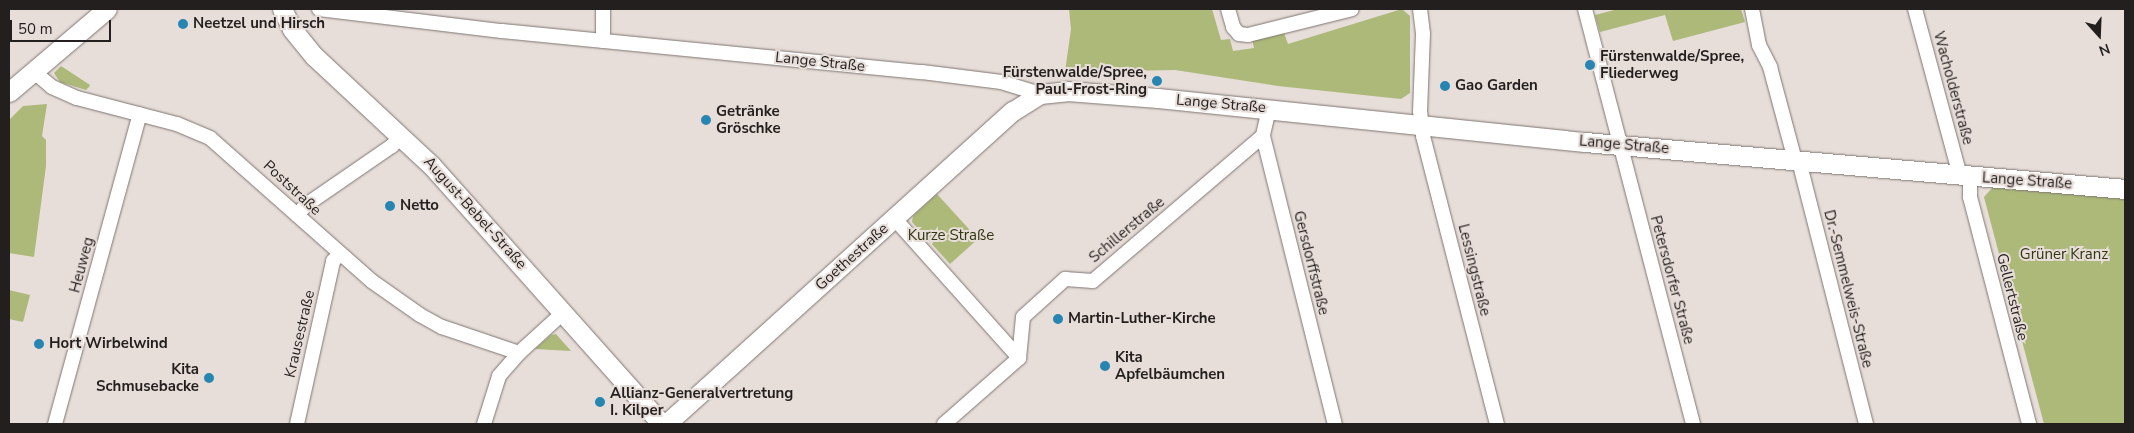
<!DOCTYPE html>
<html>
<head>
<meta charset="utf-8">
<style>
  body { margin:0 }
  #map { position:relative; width:2134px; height:433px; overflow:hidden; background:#e7ddd9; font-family:"Nunito Sans",sans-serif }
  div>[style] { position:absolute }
  .green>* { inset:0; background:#acb979 }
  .roads { filter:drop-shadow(0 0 1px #7e7571) drop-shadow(0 0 1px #7e7571) }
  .street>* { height:14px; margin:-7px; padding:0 7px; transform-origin:7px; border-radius:7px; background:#fff }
  .secondary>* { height:19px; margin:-9.5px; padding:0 9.5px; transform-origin:9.5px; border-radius:9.5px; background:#fff }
  .dots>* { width:14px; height:14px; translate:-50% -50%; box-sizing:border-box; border:2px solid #e7ddd9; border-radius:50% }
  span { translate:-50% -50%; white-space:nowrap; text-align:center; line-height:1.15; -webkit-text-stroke:4px #e7ddd9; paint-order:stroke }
  .poi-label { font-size:15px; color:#231f1e; font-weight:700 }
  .left { translate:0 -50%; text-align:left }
  .right { translate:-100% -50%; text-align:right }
  .street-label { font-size:15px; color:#231f1e }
  .park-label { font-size:15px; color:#303712 }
  .frame { position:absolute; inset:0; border:10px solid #231f1e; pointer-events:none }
  .north { position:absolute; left:2074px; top:10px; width:50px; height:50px; -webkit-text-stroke:4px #e7ddd9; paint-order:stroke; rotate:160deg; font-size:14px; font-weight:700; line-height:20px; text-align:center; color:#231f1e }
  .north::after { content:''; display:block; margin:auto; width:18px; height:22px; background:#231f1e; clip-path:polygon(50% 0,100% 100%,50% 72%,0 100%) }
  .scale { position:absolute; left:10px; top:20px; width:101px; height:22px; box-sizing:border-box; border:2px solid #231f1e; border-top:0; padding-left:6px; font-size:15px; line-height:18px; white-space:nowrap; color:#231f1e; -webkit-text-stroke:4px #e7ddd9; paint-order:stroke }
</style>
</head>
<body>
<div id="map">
  <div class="green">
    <i style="clip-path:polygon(1069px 9px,1212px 9px,1221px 40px,1230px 39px,1233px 51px,1254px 48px,1252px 39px,1284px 33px,1288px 44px,1402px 9px,1410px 16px,1410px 93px,1401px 99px,1278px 86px,1175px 70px,1065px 72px,1071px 29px)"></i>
    <i style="clip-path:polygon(1618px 9px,1741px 9px,1745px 22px,1673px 41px,1665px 15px,1600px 32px,1595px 15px)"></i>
    <i style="clip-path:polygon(61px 66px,90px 85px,89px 87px,86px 90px,60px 82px,54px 73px)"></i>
    <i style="clip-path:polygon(47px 104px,42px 136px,46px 140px,46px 166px,34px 257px,9px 253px,9px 120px,23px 106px)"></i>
    <i style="clip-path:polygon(1994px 186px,2125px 199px,2125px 424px,2044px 424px,1984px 197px)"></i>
    <i style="clip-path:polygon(937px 194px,978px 239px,950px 264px,912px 222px,913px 216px)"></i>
    <i style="clip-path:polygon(9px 290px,30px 295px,23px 322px,9px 319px)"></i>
    <i style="clip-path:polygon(556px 334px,571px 351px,535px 349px,551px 335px)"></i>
  </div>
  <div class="roads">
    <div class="street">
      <i style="left:319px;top:9px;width:184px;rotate:6.9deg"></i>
      <i style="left:502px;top:31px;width:422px;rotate:5.6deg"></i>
      <i style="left:922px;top:72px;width:80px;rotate:7.2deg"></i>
      <i style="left:1001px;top:82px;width:41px;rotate:17.1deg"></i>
      <i style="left:1228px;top:9px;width:19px;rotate:74deg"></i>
      <i style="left:1233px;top:27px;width:9px;rotate:49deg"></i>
      <i style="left:1239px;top:34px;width:9px;rotate:6deg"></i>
      <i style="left:1248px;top:35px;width:107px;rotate:-14deg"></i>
      <i style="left:1420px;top:9px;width:25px;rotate:83deg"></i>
      <i style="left:1423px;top:34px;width:77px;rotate:92.2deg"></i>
      <i style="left:1420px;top:111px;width:25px;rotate:83deg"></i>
      <i style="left:1423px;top:136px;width:297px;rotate:75.6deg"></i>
      <i style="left:1585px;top:9px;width:429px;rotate:75.4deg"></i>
      <i style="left:1752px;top:9px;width:37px;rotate:79deg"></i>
      <i style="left:1759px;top:45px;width:25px;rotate:63deg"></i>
      <i style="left:1770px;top:67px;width:96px;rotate:75deg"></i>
      <i style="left:1915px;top:9px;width:173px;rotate:74.9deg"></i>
      <i style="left:603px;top:41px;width:32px;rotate:-90deg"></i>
      <i style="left:33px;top:71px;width:25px;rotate:40deg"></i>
      <i style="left:52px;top:87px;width:27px;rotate:24deg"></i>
      <i style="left:77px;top:98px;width:103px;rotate:14.6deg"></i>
      <i style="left:177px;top:124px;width:36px;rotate:23deg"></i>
      <i style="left:210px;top:138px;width:217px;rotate:41.5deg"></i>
      <i style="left:373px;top:282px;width:57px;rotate:35.1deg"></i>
      <i style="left:420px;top:315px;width:25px;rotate:29deg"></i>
      <i style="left:442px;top:327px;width:81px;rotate:18.7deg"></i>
      <i style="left:1269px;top:109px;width:28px;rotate:103deg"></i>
      <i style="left:1263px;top:136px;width:297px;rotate:76deg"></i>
      <i style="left:1799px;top:161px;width:271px;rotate:75.7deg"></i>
      <i style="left:1970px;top:177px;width:20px;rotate:90deg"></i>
      <i style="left:1970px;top:197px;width:235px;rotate:75.4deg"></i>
      <i style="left:297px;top:215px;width:13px;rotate:-48deg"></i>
      <i style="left:306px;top:205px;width:104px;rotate:-34.5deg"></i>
      <i style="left:392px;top:146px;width:14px;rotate:-51deg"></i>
      <i style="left:894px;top:218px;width:188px;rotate:48.2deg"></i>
      <i style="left:55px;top:424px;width:321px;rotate:-74.7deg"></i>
      <i style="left:297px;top:424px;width:167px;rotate:-77.5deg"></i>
      <i style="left:333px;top:261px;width:10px;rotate:-45deg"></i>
      <i style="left:484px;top:424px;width:50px;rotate:-72.6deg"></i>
      <i style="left:499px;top:376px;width:30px;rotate:-49deg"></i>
      <i style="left:519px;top:353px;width:61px;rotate:-42.3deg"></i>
      <i style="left:944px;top:424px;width:100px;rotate:-41.3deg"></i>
      <i style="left:1019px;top:358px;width:41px;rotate:-84.4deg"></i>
      <i style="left:1023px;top:317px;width:57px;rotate:-42.1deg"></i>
      <i style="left:1065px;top:279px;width:28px;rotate:4deg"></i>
      <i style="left:1093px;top:281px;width:223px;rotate:-40.5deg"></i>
    </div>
    <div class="secondary">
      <i style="left:282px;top:9px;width:22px;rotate:63deg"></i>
      <i style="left:292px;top:29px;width:35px;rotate:51deg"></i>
      <i style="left:314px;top:56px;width:161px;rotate:43deg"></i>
      <i style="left:432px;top:166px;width:346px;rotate:48.3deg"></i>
      <i style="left:9px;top:92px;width:128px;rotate:-40.3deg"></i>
      <i style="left:666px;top:424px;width:467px;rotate:-42.1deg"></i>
      <i style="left:1013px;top:111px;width:32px;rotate:-32deg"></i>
      <i style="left:1040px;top:94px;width:27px;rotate:-6deg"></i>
      <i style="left:1067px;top:91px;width:91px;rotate:4.4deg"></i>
      <i style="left:1158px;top:98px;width:429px;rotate:5.9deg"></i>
      <i style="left:1585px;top:142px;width:542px;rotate:4.97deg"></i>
    </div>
  </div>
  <div class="dots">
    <i style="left:183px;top:24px;background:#2785b1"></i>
    <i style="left:1590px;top:65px;background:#2785b1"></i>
    <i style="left:1157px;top:81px;background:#2785b1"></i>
    <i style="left:1445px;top:86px;background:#2785b1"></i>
    <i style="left:706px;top:120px;background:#2785b1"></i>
    <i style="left:390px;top:206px;background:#2785b1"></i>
    <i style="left:1058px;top:319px;background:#2785b1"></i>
    <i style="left:39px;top:344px;background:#2785b1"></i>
    <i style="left:1105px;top:366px;background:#2785b1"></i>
    <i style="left:209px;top:378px;background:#2785b1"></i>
    <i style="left:600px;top:402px;background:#2785b1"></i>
  </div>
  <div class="poi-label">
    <span class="left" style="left:193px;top:24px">Neetzel und Hirsch</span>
    <span class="left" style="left:1600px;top:65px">Fürstenwalde/Spree,<br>Fliederweg</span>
    <span class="right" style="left:1147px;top:81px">Fürstenwalde/Spree,<br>Paul-Frost-Ring</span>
    <span class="left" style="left:1455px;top:86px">Gao Garden</span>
    <span class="left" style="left:716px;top:120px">Getränke<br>Gröschke</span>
    <span class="left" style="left:400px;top:206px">Netto</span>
    <span class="left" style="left:1068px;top:319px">Martin-Luther-Kirche</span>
    <span class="left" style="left:49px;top:344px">Hort Wirbelwind</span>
    <span class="left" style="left:1115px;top:366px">Kita<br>Apfelbäumchen</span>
    <span class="right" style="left:199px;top:378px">Kita<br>Schmusebacke</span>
    <span class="left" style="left:610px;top:402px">Allianz-Generalvertretung<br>I. Kilper</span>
  </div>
  <div class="street-label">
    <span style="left:820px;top:62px;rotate:6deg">Lange Straße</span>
    <span style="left:1953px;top:88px;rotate:75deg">Wacholderstraße</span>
    <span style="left:1221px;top:104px;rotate:5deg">Lange Straße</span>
    <span style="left:1624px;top:145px;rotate:5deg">Lange Straße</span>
    <span style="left:2027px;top:181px;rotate:4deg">Lange Straße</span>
    <span style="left:292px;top:188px;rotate:43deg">Poststraße</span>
    <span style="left:475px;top:213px;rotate:48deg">August-Bebel-Straße</span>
    <span style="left:1127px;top:230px;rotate:-40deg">Schillerstraße</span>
    <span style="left:852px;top:257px;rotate:-42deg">Goethestraße</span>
    <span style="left:1311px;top:263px;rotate:76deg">Gersdorffstraße</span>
    <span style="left:82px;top:265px;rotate:-75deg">Heuweg</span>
    <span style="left:1474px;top:270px;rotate:76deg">Lessingstraße</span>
    <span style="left:1672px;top:280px;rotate:75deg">Petersdorfer Straße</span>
    <span style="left:1848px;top:289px;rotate:76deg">Dr.-Semmelweis-Straße</span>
    <span style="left:2012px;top:297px;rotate:76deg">Gellertstraße</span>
    <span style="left:300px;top:334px;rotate:-77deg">Krausestraße</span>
  </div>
  <div class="park-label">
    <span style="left:951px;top:236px">Kurze Straße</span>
    <span style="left:2064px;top:255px">Grüner Kranz</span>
  </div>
  <div class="frame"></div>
  <div class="north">N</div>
  <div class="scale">50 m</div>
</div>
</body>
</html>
